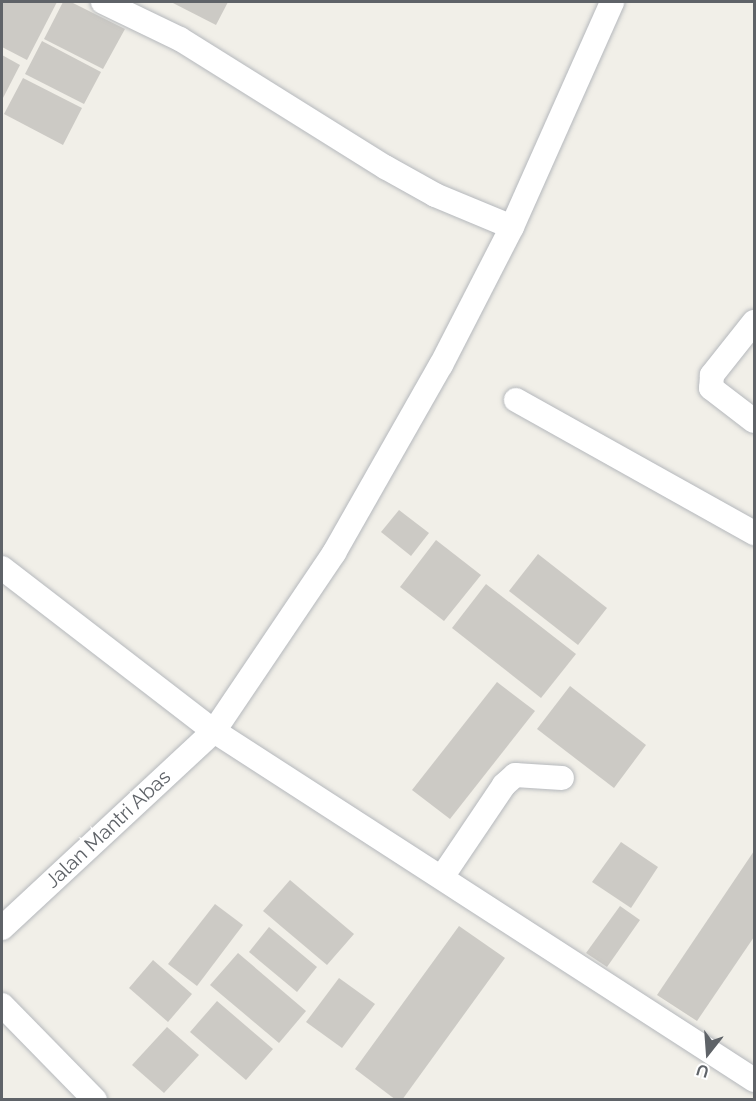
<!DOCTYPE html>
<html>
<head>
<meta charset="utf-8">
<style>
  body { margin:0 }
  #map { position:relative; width:756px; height:1101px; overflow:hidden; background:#f1efe8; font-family:Raleway,sans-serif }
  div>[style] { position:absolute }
  .building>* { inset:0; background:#cccac5 }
  .roads { filter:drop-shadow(0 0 2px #b5b8bc) drop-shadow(0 0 2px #b5b8bc) }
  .street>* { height:24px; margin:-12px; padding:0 12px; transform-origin:12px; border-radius:12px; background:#fff }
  span { translate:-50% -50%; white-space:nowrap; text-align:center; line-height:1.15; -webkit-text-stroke:5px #fff; paint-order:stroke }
  .street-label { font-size:20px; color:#5f6368 }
  .frame { position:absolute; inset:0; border:3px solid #5f6368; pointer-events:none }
  .north { position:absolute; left:678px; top:1023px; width:60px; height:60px; -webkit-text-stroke:4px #fff; paint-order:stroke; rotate:197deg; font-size:16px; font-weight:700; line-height:24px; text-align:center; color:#5f6368 }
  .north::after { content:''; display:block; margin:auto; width:21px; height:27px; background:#5f6368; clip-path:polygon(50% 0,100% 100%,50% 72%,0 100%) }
</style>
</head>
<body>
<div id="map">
  <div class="building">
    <i style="clip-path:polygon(2px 2px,57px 2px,27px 60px,2px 47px)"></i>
    <i style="clip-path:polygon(63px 2px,71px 2px,125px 29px,103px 69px,44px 39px)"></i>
    <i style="clip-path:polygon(171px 2px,228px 2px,216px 25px)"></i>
    <i style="clip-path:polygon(42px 41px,101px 72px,84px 104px,25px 74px)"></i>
    <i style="clip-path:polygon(2px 55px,20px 65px,3px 98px,2px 97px)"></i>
    <i style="clip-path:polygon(23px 78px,82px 108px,63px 145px,4px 114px)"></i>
    <i style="clip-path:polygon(399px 510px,429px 533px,411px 556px,381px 532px)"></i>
    <i style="clip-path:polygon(436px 540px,481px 575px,444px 621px,400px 587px)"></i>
    <i style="clip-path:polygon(538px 554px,607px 608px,578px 645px,509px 591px)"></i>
    <i style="clip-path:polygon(486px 584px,576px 654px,541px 698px,452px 628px)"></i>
    <i style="clip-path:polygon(497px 682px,535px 711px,450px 819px,412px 790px)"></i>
    <i style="clip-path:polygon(570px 686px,646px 745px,614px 788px,537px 729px)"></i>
    <i style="clip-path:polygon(621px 842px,658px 867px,631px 908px,592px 882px)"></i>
    <i style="clip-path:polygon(754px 851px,754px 937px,697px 1021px,657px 995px)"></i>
    <i style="clip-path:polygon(290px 880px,354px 934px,327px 965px,263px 911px)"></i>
    <i style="clip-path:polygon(215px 904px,243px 925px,197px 986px,168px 964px)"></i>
    <i style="clip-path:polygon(620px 906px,640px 920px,607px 967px,586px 953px)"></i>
    <i style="clip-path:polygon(459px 926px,505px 958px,402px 1100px,396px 1100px,355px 1069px)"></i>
    <i style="clip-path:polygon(269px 927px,317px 967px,297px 992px,249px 952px)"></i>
    <i style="clip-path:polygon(238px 953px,306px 1011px,279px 1043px,210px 985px)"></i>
    <i style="clip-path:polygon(153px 960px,192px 994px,168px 1022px,129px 988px)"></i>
    <i style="clip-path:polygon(339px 978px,375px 1004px,342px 1048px,306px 1022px)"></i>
    <i style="clip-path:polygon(217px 1001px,273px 1049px,246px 1080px,190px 1032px)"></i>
    <i style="clip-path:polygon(167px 1027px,199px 1055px,164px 1093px,132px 1065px)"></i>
  </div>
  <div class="roads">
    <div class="street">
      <i style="left:103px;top:2px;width:85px;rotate:25.7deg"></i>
      <i style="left:180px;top:39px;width:242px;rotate:32deg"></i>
      <i style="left:385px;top:167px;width:57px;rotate:29.2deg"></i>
      <i style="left:435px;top:195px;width:83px;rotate:22.6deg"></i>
      <i style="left:754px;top:322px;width:68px;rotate:128.4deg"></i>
      <i style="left:712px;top:375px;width:13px;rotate:94deg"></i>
      <i style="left:711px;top:388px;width:54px;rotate:37.5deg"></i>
      <i style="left:516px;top:400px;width:273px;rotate:29.2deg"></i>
      <i style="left:2px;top:568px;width:267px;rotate:37.6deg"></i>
      <i style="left:214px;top:731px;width:643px;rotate:32.87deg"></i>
      <i style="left:442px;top:877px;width:111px;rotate:-56deg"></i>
      <i style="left:504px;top:785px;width:15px;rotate:-42deg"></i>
      <i style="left:515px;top:775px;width:47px;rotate:3.7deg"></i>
      <i style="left:2px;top:928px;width:289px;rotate:-42.9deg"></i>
      <i style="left:214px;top:731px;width:215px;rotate:-56deg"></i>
      <i style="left:334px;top:553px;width:216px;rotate:-60.4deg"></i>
      <i style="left:441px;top:365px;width:155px;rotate:-62.8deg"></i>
      <i style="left:512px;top:227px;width:246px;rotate:-66deg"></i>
      <i style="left:2px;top:1005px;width:133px;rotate:45.6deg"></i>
    </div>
  </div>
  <div class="street-label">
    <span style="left:108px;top:829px;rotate:-43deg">Jalan Mantri Abas</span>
  </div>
  <div class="frame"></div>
  <div class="north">U</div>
</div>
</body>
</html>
